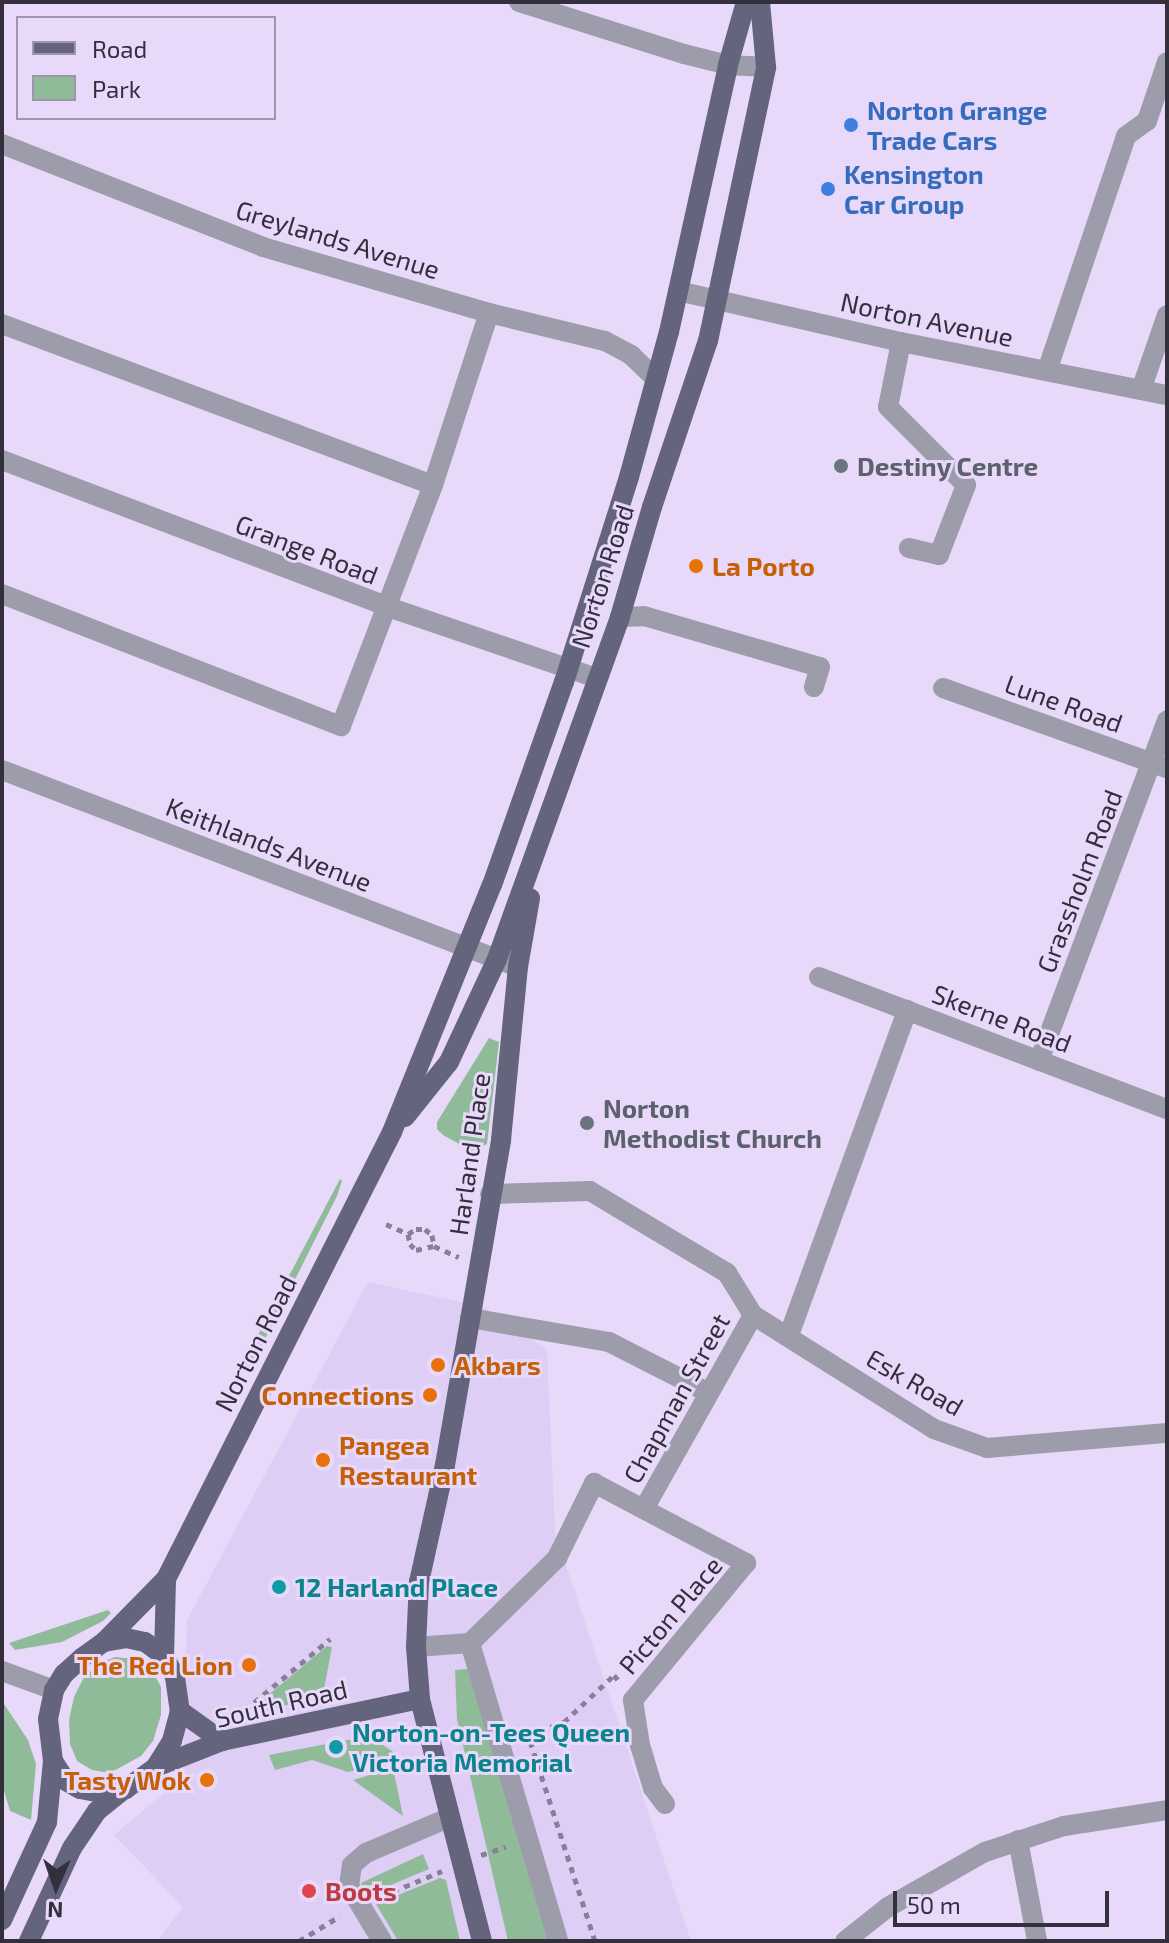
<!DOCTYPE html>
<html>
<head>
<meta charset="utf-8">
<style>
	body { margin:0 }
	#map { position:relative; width:1169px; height:1943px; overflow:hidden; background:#e8d9fb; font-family:"Exo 2",sans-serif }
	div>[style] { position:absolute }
	.built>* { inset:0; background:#decdf5 }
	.green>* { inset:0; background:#90bb99 }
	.path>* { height:5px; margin-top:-2.5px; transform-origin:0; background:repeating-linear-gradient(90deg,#897f96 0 6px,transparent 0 12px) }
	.minor>* { height:20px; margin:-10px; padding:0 10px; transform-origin:10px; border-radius:10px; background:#9c9cab }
	.major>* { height:20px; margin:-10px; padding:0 10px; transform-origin:10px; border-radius:10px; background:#64647d }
	.dots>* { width:22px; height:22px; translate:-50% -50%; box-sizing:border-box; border:4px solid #e8d9fb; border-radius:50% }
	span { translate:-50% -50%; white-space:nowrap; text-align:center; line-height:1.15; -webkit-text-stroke:6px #e8d9fb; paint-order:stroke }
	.shop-label { font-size:26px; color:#366cbe; font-weight:700 }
	.left { translate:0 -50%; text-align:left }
	.street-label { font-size:26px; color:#342f3c }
	.worship-label { font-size:26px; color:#5b616d; font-weight:700 }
	.food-label { font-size:26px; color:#c56008; font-weight:700 }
	.right { translate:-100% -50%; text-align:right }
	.culture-label { font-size:26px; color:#0d838f; font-weight:700 }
	.health-label { font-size:26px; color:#be3a42; font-weight:700 }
	.frame { position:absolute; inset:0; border:4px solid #342f3c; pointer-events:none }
	.legend { position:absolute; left:16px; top:16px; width:260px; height:104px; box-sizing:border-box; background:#e8d9fb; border:2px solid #a095af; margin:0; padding:10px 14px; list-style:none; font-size:24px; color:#342f3c }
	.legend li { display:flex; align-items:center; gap:16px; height:40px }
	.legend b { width:40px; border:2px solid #a095af }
	.north { position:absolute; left:16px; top:1847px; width:80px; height:80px; -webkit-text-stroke:6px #e8d9fb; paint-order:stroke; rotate:182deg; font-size:22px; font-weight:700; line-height:32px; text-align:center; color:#342f3c }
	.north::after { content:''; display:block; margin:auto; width:28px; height:36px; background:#342f3c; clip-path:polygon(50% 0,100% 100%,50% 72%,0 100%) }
	.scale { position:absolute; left:893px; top:1891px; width:216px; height:36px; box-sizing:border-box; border:4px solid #342f3c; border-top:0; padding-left:10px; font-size:24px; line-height:28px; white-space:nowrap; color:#342f3c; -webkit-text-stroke:6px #e8d9fb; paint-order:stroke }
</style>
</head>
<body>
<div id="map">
	<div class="built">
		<div style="clip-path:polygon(368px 1282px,484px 1307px,547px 1350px,555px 1532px,691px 1941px,157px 1941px,183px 1907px,114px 1835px,183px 1777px,187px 1620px)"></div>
	</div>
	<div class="green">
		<div style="clip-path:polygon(489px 1038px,499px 1042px,487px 1144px,472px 1151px,443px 1135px,437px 1129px,437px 1122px)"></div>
		<div style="clip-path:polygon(340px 1179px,342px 1181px,337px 1196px,248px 1373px,240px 1369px)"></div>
		<div style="clip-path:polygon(108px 1610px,111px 1613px,103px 1621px,62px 1642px,15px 1650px,9px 1643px)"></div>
		<div style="clip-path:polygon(327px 1646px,332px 1647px,323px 1694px,251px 1716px,254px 1707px)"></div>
		<div style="clip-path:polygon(115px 1657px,136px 1659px,152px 1670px,161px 1687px,161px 1715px,153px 1741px,141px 1756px,110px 1773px,92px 1770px,77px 1761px,70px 1744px,69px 1720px,74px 1697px,83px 1679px,98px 1664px)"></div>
		<div style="clip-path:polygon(468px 1669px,552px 1941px,508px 1941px,457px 1719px,455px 1670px)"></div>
		<div style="clip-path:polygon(2px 1701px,28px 1740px,36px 1764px,31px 1820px,10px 1811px,2px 1784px)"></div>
		<div style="clip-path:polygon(363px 1737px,365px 1743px,381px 1744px,392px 1751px,398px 1760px,348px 1772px,312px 1760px,275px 1770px,269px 1755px)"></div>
		<div style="clip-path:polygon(393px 1768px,403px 1816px,353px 1780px)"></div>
		<div style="clip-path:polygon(423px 1854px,429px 1869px,367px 1895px,361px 1883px)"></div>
		<div style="clip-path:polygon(440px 1878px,446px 1880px,460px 1941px,398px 1941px,376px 1904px)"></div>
	</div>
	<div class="path">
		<div style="left:386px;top:1224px;width:24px;rotate:24deg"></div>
		<div style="left:408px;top:1234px;width:9px;rotate:-32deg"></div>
		<div style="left:416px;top:1229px;width:9px"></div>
		<div style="left:425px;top:1229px;width:9px;rotate:41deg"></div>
		<div style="left:432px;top:1235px;width:11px;rotate:80deg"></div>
		<div style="left:434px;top:1246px;width:27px;rotate:24deg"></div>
		<div style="left:408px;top:1234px;width:10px;rotate:79deg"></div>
		<div style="left:410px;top:1244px;width:8px;rotate:45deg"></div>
		<div style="left:416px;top:1250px;width:18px;rotate:-13deg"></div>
		<div style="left:245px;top:1710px;width:111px;rotate:-39.9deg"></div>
		<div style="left:481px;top:1855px;width:26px;rotate:-18deg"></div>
		<div style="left:382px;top:1896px;width:65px;rotate:-22.6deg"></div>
		<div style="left:299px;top:1941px;width:48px;rotate:-31.4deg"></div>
		<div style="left:595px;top:1941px;width:217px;rotate:-108deg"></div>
		<div style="left:528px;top:1735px;width:38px;rotate:-20deg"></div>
		<div style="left:564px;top:1722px;width:69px;rotate:-43.2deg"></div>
		<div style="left:614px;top:1675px;width:6px;rotate:51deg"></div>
	</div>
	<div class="minor">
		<div style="left:519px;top:2px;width:173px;rotate:17.5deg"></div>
		<div style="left:684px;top:54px;width:45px;rotate:14deg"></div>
		<div style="left:728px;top:65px;width:38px;rotate:3deg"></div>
		<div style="left:2px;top:144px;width:281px;rotate:21.5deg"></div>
		<div style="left:263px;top:247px;width:235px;rotate:16.3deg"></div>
		<div style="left:489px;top:313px;width:119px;rotate:13.6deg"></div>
		<div style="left:605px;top:341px;width:30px;rotate:28deg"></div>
		<div style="left:631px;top:355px;width:35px;rotate:44deg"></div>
		<div style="left:678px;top:291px;width:229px;rotate:12.9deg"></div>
		<div style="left:901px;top:342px;width:271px;rotate:11.3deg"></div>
		<div style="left:2px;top:324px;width:460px;rotate:20.5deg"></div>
		<div style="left:901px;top:342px;width:66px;rotate:101.3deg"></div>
		<div style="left:888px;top:407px;width:110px;rotate:45deg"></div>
		<div style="left:966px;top:485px;width:75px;rotate:111.1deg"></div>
		<div style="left:939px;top:555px;width:31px;rotate:-167deg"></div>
		<div style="left:1047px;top:371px;width:248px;rotate:-71.4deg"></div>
		<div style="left:1126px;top:136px;width:26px;rotate:-36deg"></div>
		<div style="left:1147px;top:121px;width:62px;rotate:-71.3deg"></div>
		<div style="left:1141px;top:390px;width:79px;rotate:-70.9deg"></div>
		<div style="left:2px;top:460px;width:413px;rotate:20.8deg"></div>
		<div style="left:388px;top:607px;width:220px;rotate:18.8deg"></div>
		<div style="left:2px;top:594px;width:364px;rotate:21.3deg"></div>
		<div style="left:341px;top:726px;width:258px;rotate:-69.1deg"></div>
		<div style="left:433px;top:485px;width:181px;rotate:-72deg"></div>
		<div style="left:620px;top:617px;width:24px;rotate:-2deg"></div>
		<div style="left:644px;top:616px;width:183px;rotate:16.2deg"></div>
		<div style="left:820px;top:667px;width:21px;rotate:107deg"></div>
		<div style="left:943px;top:688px;width:238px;rotate:19.7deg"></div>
		<div style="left:2px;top:770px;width:552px;rotate:20.9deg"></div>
		<div style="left:819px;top:977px;width:372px;rotate:20.8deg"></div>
		<div style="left:1039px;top:1061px;width:364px;rotate:-69.4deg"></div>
		<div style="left:490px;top:1194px;width:100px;rotate:-1.7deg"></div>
		<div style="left:590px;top:1191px;width:160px;rotate:30.9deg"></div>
		<div style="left:727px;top:1273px;width:49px;rotate:58.2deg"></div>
		<div style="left:753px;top:1315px;width:214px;rotate:32.2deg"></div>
		<div style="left:934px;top:1429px;width:56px;rotate:19.7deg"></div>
		<div style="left:987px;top:1448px;width:181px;rotate:-4.8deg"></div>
		<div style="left:470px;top:1318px;width:141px;rotate:9.8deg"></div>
		<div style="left:609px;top:1342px;width:112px;rotate:27deg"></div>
		<div style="left:789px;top:1335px;width:346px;rotate:-70deg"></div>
		<div style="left:645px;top:1507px;width:220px;rotate:-60.6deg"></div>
		<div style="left:470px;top:1643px;width:122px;rotate:-44.3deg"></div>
		<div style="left:557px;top:1558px;width:84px;rotate:-63.7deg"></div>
		<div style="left:594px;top:1483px;width:172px;rotate:27.8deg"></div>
		<div style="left:746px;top:1563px;width:178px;rotate:129.5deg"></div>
		<div style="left:633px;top:1700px;width:46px;rotate:81.2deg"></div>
		<div style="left:640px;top:1745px;width:45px;rotate:73.2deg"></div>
		<div style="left:653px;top:1788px;width:20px;rotate:53deg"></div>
		<div style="left:416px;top:1647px;width:54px;rotate:-4.2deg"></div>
		<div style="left:470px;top:1643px;width:311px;rotate:73.5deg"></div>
		<div style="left:2px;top:1671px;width:55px;rotate:20.1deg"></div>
		<div style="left:1018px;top:1840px;width:103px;rotate:79.3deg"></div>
		<div style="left:382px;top:1941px;width:64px;rotate:-121deg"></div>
		<div style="left:349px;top:1886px;width:21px;rotate:-82deg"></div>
		<div style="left:352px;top:1865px;width:18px;rotate:-41deg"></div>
		<div style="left:366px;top:1853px;width:89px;rotate:-23.1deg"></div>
		<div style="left:845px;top:1941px;width:55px;rotate:-38.3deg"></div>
		<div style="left:888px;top:1907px;width:112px;rotate:-29.6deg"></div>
		<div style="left:985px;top:1852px;width:83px;rotate:-18.2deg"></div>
		<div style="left:1064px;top:1826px;width:104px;rotate:-8.8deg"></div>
	</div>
	<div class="major">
		<div style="left:405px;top:1117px;width:70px;rotate:-51.3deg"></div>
		<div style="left:449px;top:1062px;width:114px;rotate:-65deg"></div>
		<div style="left:497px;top:959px;width:363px;rotate:-70.2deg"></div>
		<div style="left:620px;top:617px;width:115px;rotate:-73.8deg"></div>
		<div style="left:652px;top:507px;width:175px;rotate:-71.4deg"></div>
		<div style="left:708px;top:341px;width:280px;rotate:-78deg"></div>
		<div style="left:766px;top:67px;width:65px;rotate:-95.3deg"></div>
		<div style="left:126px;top:1638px;width:19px;rotate:12deg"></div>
		<div style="left:145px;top:1642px;width:24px;rotate:36deg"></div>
		<div style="left:164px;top:1656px;width:24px;rotate:62deg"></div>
		<div style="left:175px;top:1677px;width:34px;rotate:82deg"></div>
		<div style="left:180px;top:1711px;width:31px;rotate:105deg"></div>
		<div style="left:172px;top:1741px;width:31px;rotate:122deg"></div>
		<div style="left:156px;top:1767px;width:37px;rotate:144deg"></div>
		<div style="left:126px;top:1789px;width:25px;rotate:171deg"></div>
		<div style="left:101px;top:1793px;width:21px;rotate:-169deg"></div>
		<div style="left:80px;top:1789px;width:16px;rotate:-150deg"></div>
		<div style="left:66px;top:1781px;width:24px;rotate:-123deg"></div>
		<div style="left:53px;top:1761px;width:42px;rotate:-96.8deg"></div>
		<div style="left:48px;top:1719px;width:30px;rotate:-78deg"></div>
		<div style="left:54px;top:1690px;width:19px;rotate:-58deg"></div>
		<div style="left:64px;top:1674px;width:25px;rotate:-42deg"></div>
		<div style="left:83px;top:1657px;width:26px;rotate:-36deg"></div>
		<div style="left:104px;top:1642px;width:22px;rotate:-10deg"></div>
		<div style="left:104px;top:1642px;width:88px;rotate:-45.5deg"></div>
		<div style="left:166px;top:1579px;width:501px;rotate:-63.18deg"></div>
		<div style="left:392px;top:1132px;width:266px;rotate:-68deg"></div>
		<div style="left:492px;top:885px;width:215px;rotate:-70.5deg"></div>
		<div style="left:564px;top:682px;width:215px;rotate:-72.4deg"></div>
		<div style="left:629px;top:477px;width:150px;rotate:-74.6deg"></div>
		<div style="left:669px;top:332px;width:273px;rotate:-77.5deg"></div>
		<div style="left:728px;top:65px;width:66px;rotate:-74.1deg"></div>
		<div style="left:164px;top:1656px;width:77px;rotate:-88.5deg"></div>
		<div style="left:180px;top:1711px;width:52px;rotate:35.5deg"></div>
		<div style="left:156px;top:1767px;width:71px;rotate:-21.5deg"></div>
		<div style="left:222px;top:1741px;width:202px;rotate:-12deg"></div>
		<div style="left:2px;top:1920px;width:108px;rotate:-65.3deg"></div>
		<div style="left:47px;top:1822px;width:61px;rotate:-84.4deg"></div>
		<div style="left:29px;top:1941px;width:102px;rotate:-65.2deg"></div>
		<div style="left:72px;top:1848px;width:45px;rotate:-56deg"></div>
		<div style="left:97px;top:1811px;width:32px;rotate:-39deg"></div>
		<div style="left:482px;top:1941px;width:250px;rotate:-104.4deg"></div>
		<div style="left:420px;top:1699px;width:52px;rotate:-94.4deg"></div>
		<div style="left:416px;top:1647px;width:65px;rotate:-87.4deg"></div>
		<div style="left:419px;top:1582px;width:120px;rotate:-77.5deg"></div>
		<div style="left:445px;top:1465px;width:330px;rotate:-80.2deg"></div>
		<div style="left:501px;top:1140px;width:174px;rotate:-84.4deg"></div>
		<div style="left:518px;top:967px;width:70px;rotate:-80.1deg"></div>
	</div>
	<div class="dots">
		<div style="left:851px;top:125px;background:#3f7fe0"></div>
		<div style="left:828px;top:189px;background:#3f7fe0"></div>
		<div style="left:841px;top:466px;background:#6b7280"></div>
		<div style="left:696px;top:566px;background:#e8710a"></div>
		<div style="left:587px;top:1123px;background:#6b7280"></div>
		<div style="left:438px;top:1365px;background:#e8710a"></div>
		<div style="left:430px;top:1395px;background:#e8710a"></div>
		<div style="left:323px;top:1460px;background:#e8710a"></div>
		<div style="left:279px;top:1587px;background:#0f9aa8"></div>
		<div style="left:249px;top:1665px;background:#e8710a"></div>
		<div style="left:336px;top:1747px;background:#0f9aa8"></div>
		<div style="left:207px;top:1780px;background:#e8710a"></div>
		<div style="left:309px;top:1891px;background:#e0444e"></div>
	</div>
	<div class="shop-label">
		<span class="left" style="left:867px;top:125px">Norton Grange<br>Trade Cars</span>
		<span class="left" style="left:844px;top:189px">Kensington<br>Car Group</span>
	</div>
	<div class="street-label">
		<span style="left:338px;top:239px;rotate:17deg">Greylands Avenue</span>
		<span style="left:927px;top:319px;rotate:12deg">Norton Avenue</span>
		<span style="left:307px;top:549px;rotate:21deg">Grange Road</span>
		<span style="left:602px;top:576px;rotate:-72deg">Norton Road</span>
		<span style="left:1064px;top:703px;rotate:20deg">Lune Road</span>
		<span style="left:269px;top:844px;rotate:21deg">Keithlands Avenue</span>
		<span style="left:1079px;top:881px;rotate:-69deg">Grassholm Road</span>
		<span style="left:1002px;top:1018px;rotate:21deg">Skerne Road</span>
		<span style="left:469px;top:1154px;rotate:-82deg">Harland Place</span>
		<span style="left:255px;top:1343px;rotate:-63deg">Norton Road</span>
		<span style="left:915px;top:1382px;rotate:30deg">Esk Road</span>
		<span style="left:676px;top:1398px;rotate:-61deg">Chapman Street</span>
		<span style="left:670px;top:1615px;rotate:-50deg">Picton Place</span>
		<span style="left:281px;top:1703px;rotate:-13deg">South Road</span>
	</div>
	<div class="worship-label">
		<span class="left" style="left:857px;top:466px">Destiny Centre</span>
		<span class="left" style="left:603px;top:1123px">Norton<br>Methodist Church</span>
	</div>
	<div class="food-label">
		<span class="left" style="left:712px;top:566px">La Porto</span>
		<span class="left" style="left:454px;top:1365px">Akbars</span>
		<span class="right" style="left:414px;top:1395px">Connections</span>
		<span class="left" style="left:339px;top:1460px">Pangea<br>Restaurant</span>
		<span class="right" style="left:233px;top:1665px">The Red Lion</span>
		<span class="right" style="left:191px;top:1780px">Tasty Wok</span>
	</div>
	<div class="culture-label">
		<span class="left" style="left:295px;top:1587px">12 Harland Place</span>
		<span class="left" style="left:352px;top:1747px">Norton-on-Tees Queen<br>Victoria Memorial</span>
	</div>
	<div class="health-label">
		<span class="left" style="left:325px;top:1891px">Boots</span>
	</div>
	<div class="frame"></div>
	<ul class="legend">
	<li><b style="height:10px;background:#64647d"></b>Road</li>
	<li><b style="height:22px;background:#90bb99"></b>Park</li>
	</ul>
	<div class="north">N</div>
	<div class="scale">50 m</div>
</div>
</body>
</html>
